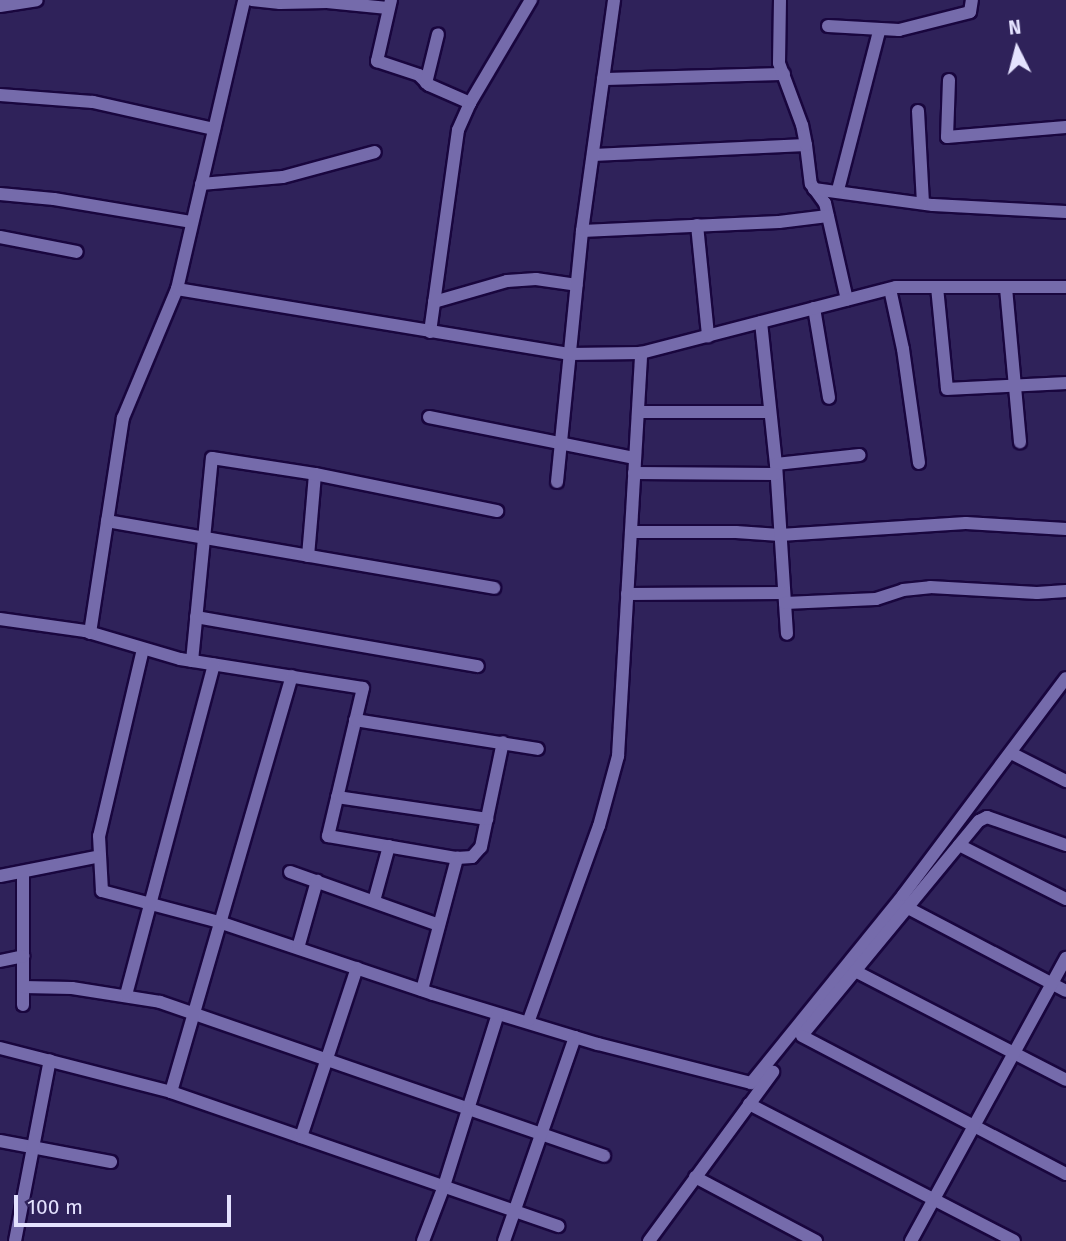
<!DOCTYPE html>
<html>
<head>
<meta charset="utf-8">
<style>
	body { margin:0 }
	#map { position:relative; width:1066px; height:1241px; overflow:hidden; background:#2f225a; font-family:"Fira Sans",sans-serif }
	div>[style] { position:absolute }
	.roads { filter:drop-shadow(2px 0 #19063e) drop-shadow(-2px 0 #19063e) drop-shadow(0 2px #19063e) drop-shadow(0 -2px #19063e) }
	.minor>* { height:12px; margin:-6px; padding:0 6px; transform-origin:6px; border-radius:6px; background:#756bab }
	span { translate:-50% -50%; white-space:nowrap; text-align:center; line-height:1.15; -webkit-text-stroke:6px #2f225a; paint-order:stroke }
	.north { position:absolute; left:982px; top:14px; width:70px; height:70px; -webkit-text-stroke:5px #2f225a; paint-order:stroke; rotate:354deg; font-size:19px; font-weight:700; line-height:28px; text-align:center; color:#e4e2fe }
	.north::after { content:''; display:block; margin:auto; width:24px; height:32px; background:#e4e2fe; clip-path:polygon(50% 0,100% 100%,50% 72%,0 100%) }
	.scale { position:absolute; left:14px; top:1195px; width:217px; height:32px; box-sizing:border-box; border:4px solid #e4e2fe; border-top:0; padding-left:9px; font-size:21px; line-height:24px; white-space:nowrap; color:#e4e2fe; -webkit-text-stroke:5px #2f225a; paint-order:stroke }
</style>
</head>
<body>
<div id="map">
	<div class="roads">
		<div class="minor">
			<div style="left:252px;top:0;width:28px;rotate:6deg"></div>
			<div style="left:280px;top:3px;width:47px;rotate:-1.2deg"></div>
			<div style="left:327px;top:2px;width:61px;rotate:5.6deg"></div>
			<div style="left:391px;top:0;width:63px;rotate:102.9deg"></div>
			<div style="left:377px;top:61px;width:44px;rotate:18.4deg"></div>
			<div style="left:419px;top:75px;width:14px;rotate:45deg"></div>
			<div style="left:429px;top:85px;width:45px;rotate:23.7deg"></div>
			<div style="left:0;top:6px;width:37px;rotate:-9deg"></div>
			<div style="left:828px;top:26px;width:71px;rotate:3.2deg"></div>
			<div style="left:899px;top:30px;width:73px;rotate:-14.2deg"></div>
			<div style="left:970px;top:12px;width:12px;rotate:-81deg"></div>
			<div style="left:603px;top:79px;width:181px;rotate:-1.6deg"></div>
			<div style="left:949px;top:80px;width:57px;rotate:92deg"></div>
			<div style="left:947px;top:137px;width:119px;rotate:-4.8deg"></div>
			<div style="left:426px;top:83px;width:50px;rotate:-76.2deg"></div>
			<div style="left:0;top:95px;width:93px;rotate:4.3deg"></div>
			<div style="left:93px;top:102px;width:124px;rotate:12.6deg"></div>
			<div style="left:918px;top:111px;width:91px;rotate:86.9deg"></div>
			<div style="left:806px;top:145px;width:39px;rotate:83deg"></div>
			<div style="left:811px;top:184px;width:24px;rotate:54deg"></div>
			<div style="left:825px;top:203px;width:99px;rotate:77.2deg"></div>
			<div style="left:593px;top:155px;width:213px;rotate:-2.7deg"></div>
			<div style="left:806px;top:145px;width:20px;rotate:-101deg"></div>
			<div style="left:802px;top:125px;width:66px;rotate:-110.4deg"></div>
			<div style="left:779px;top:63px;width:63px;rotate:-89.1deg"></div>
			<div style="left:201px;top:184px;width:82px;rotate:-4.9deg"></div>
			<div style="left:283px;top:177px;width:95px;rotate:-15.2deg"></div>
			<div style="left:814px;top:189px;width:120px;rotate:7.7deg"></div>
			<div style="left:933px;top:205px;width:133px;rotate:3deg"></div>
			<div style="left:838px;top:190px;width:164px;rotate:-75.5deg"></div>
			<div style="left:0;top:194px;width:54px;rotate:5.3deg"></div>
			<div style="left:54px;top:199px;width:140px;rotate:9.5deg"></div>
			<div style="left:697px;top:225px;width:112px;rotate:84.3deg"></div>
			<div style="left:582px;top:231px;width:197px;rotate:-2.6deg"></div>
			<div style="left:779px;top:222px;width:49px;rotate:-7deg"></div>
			<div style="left:0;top:237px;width:78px;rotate:11deg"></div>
			<div style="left:937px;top:287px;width:102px;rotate:84.4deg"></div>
			<div style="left:947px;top:389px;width:119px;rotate:-2.9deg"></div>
			<div style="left:1006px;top:288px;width:155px;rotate:84.8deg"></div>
			<div style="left:177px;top:289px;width:297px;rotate:-76.9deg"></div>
			<div style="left:890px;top:289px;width:61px;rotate:77.8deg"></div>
			<div style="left:903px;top:349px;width:115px;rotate:82deg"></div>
			<div style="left:434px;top:302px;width:76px;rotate:-16deg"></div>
			<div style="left:507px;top:281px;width:29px;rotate:-4deg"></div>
			<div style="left:536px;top:279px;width:41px;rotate:8.3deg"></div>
			<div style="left:814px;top:308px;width:91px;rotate:80.5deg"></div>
			<div style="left:761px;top:322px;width:143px;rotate:84deg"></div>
			<div style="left:776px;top:464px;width:170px;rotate:86.3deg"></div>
			<div style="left:430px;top:332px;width:204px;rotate:-82.1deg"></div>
			<div style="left:458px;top:130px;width:30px;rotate:-66deg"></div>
			<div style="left:470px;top:103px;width:120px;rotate:-59.4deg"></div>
			<div style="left:638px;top:412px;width:132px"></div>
			<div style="left:429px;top:417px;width:210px;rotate:11.3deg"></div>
			<div style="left:776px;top:464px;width:84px;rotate:-6.1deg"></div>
			<div style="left:634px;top:473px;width:142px;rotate:0.4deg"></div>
			<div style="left:557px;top:482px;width:252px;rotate:-84.3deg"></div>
			<div style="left:582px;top:231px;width:233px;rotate:-82.1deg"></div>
			<div style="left:107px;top:521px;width:393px;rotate:9.8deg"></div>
			<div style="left:631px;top:532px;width:105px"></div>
			<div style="left:736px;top:532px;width:44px;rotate:3.9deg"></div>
			<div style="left:780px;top:535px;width:186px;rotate:-3.7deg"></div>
			<div style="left:966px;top:523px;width:100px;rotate:3.4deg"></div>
			<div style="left:308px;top:556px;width:82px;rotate:-85.1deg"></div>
			<div style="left:627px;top:594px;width:157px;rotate:-0.4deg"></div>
			<div style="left:785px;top:603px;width:91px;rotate:-2.5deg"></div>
			<div style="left:876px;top:599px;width:28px;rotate:-18deg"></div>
			<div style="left:903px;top:590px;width:27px;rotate:-6deg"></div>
			<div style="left:930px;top:587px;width:107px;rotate:3.2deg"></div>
			<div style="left:1037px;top:593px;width:29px;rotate:-4deg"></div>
			<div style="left:196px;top:617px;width:286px;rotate:9.9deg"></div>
			<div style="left:0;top:619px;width:86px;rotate:8deg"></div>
			<div style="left:85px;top:631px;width:99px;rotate:16.4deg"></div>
			<div style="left:180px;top:659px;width:185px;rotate:9deg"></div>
			<div style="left:363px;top:688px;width:152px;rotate:103.3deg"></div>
			<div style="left:328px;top:836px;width:131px;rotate:9.7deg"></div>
			<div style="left:457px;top:858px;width:15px;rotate:-4deg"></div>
			<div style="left:472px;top:857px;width:13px;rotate:-48deg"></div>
			<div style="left:481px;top:847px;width:107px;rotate:-78.2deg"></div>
			<div style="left:90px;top:633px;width:218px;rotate:-81.3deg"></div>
			<div style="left:123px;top:418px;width:140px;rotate:-67.3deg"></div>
			<div style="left:177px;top:289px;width:397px;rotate:9.4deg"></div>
			<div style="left:569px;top:354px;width:72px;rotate:-0.8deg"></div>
			<div style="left:641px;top:353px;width:263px;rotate:-14.5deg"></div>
			<div style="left:896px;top:287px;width:170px"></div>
			<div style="left:143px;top:649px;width:192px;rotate:103.2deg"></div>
			<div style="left:99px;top:836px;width:55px;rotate:86.9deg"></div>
			<div style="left:102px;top:891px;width:121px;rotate:14.8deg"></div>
			<div style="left:219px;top:922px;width:226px;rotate:18.6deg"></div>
			<div style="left:433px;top:994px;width:172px;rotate:16.9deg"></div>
			<div style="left:598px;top:1044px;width:158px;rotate:14.3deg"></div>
			<div style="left:751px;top:1083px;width:242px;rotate:-51deg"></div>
			<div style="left:903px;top:895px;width:271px;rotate:-53.1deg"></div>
			<div style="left:192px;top:661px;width:204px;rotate:-84.4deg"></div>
			<div style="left:212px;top:458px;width:104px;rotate:8.8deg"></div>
			<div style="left:315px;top:474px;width:186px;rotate:11.5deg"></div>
			<div style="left:355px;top:720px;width:185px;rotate:9deg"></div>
			<div style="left:1011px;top:753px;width:62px;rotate:27deg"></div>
			<div style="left:337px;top:797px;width:152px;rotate:8.3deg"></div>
			<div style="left:959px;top:845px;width:120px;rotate:26.8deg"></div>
			<div style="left:23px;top:872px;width:133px;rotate:90deg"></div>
			<div style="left:290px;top:872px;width:158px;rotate:19.6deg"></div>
			<div style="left:0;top:876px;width:102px;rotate:-11.3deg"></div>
			<div style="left:374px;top:901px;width:57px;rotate:-74.7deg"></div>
			<div style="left:908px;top:908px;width:178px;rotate:27.7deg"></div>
			<div style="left:298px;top:948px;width:70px;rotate:-74.2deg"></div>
			<div style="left:0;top:961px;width:24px;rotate:-12deg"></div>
			<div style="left:855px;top:971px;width:237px;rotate:27.3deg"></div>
			<div style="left:23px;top:987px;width:49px;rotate:1.2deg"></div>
			<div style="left:72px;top:988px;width:89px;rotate:9deg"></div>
			<div style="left:160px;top:1002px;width:470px;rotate:19.1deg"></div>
			<div style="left:422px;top:990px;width:137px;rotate:-75.1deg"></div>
			<div style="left:126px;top:995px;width:342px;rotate:-75.1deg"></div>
			<div style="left:529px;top:1020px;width:206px;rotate:-70.2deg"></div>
			<div style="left:599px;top:826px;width:73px;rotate:-74.8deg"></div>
			<div style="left:618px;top:756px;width:404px;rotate:-86.7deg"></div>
			<div style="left:804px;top:1033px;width:275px;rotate:-50.5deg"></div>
			<div style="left:979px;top:821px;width:9px;rotate:-27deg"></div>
			<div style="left:987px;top:817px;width:84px;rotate:19.5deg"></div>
			<div style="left:802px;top:1036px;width:298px;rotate:27.6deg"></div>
			<div style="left:0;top:1048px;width:177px;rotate:14.4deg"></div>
			<div style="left:171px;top:1092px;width:410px;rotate:19.1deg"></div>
			<div style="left:171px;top:1092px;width:433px;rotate:-73.8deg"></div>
			<div style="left:749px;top:1104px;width:298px;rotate:27.3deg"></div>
			<div style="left:301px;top:1137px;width:178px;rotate:-71.7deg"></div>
			<div style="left:0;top:1141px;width:113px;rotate:10.7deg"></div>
			<div style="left:695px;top:1177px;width:137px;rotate:27.9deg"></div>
			<div style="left:15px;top:1241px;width:184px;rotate:-79.1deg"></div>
			<div style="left:423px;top:1241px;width:59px;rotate:-69.1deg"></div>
			<div style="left:444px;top:1186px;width:180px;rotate:-72.6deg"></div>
			<div style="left:504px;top:1241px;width:216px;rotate:-70.8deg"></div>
			<div style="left:649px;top:1241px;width:210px;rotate:-53.7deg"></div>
			<div style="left:911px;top:1241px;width:323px;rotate:-61.3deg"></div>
		</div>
	</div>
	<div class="north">N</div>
	<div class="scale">100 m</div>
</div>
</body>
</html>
